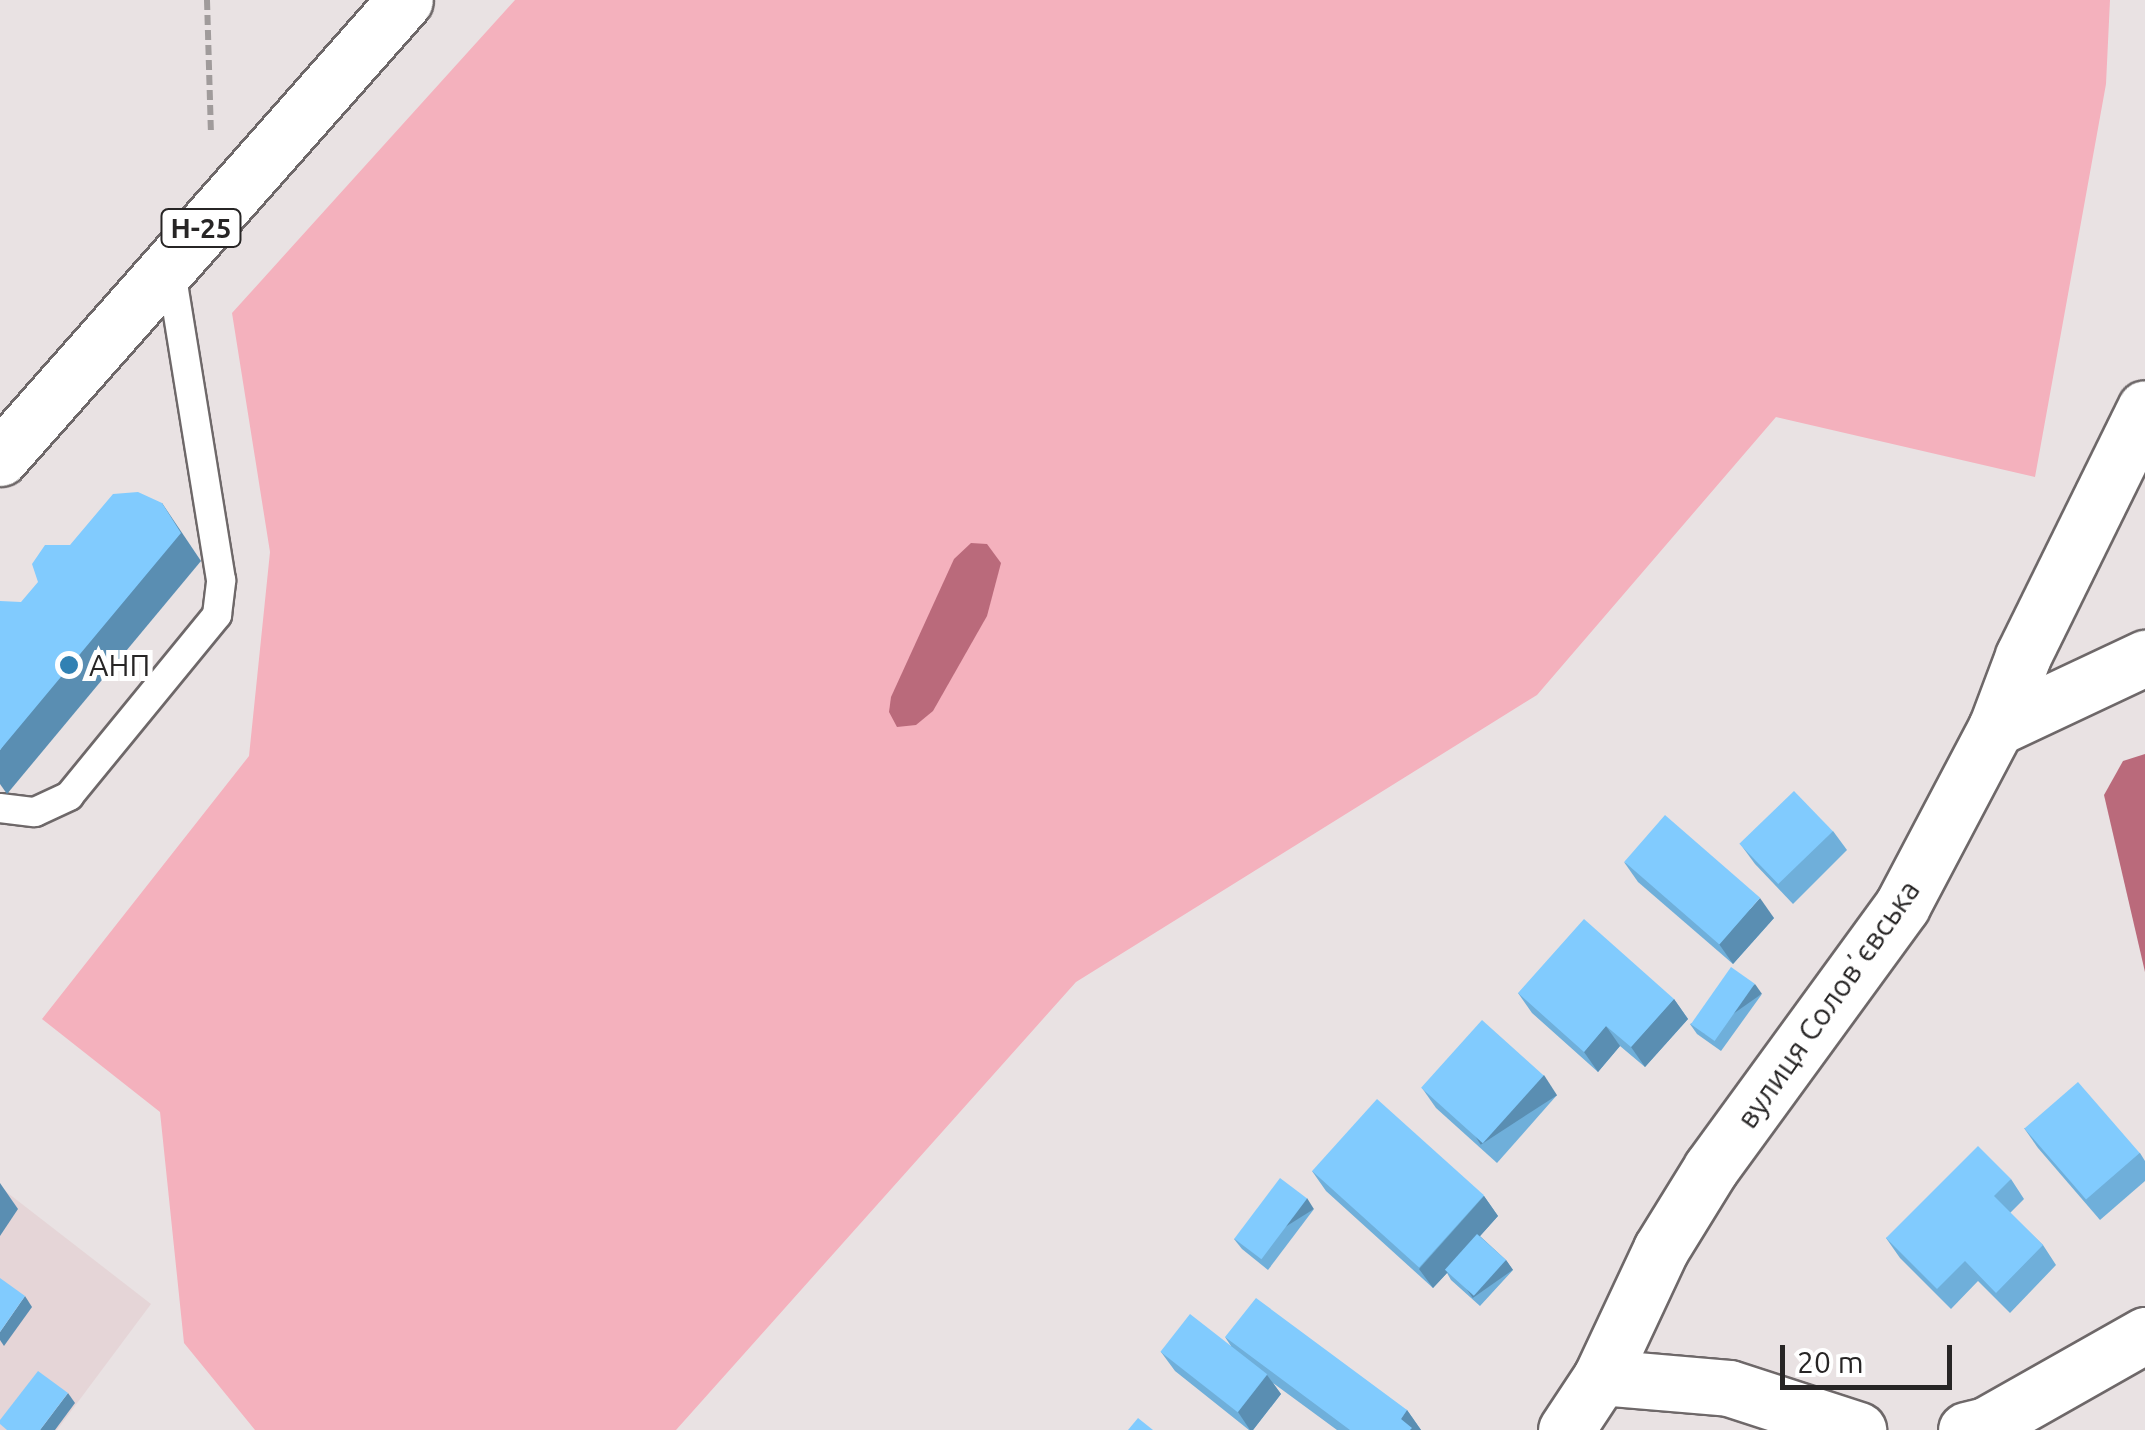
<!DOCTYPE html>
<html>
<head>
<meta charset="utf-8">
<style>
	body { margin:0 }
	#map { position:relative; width:2145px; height:1430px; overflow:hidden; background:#e9e2e3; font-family:Ubuntu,sans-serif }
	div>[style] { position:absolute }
	.built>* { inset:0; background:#e5d5d7 }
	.green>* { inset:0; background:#f4b1bd }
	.water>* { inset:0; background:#ba6a7b }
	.path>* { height:6px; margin-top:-3px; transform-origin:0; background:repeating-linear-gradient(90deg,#a09b9b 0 10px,transparent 0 15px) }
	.roads { filter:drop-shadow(2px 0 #6e6869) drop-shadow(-2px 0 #6e6869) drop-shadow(0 2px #6e6869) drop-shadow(0 -2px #6e6869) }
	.lane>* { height:28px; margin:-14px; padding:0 14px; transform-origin:14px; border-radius:14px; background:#fff }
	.street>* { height:55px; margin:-27.5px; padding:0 27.5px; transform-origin:27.5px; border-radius:27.5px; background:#fff }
	.primary>* { height:55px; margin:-27.5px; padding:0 27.5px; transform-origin:27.5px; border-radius:27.5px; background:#fff }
	.wall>* { inset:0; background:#6fafda }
	.shaded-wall>* { inset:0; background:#5a8eb2; transform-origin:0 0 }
	.building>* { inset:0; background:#81cbfe; transform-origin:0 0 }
	.dots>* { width:28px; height:28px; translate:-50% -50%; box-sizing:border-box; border:5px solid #fff; border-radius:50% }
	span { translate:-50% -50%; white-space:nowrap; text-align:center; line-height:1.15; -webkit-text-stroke:10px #fff; paint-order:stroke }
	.shield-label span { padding:2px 8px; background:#fff; border:2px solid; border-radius:8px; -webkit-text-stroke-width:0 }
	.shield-label { font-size:28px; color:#272525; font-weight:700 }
	.poi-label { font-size:30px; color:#272525 }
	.left { translate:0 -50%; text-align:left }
	.street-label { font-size:30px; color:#272525 }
	.scale { position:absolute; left:1780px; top:1345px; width:172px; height:45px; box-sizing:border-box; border:5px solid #272525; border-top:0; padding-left:12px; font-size:30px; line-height:35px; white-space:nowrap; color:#272525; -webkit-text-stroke:8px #fff; paint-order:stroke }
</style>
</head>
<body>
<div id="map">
	<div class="built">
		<div style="clip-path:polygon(0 1187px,151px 1304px,57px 1430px,0 1430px)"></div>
	</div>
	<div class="green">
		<div style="clip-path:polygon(515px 0,2110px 0,2106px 84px,2035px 477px,1776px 417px,1537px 695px,1076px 982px,676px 1430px,255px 1430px,184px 1343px,160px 1112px,42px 1019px,249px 756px,270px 552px,232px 313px)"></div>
	</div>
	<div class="water">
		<div style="clip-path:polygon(971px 543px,987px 544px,1001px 563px,987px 616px,933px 711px,916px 725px,897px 727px,889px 712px,891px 697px,954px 559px)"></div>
		<div style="clip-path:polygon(2145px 754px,2145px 972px,2104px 795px,2123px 761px)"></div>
	</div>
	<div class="path">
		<div style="left:207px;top:0;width:134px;rotate:88.3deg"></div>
	</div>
	<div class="roads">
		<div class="lane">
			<div style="left:0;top:808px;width:35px;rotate:7deg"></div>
			<div style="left:35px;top:812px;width:38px;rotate:-25deg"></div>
			<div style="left:69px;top:796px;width:234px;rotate:-50.7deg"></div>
			<div style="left:217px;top:615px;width:35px;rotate:-83deg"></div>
			<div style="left:221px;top:580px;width:320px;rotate:-99.2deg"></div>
		</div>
		<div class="street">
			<div style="left:1996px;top:728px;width:165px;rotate:-25.2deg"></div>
			<div style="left:1601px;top:1377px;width:128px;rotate:4.9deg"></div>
			<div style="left:1729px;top:1388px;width:136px;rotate:18deg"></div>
			<div style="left:1566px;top:1430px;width:64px;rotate:-56.6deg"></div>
			<div style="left:1601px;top:1377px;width:141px;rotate:-64.9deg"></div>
			<div style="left:1661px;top:1249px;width:95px;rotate:-58.3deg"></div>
			<div style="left:1711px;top:1168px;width:324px;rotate:-53.9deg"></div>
			<div style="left:1902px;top:906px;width:201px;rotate:-62.2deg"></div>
			<div style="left:1996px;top:728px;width:77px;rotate:-69.4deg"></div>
			<div style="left:2023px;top:656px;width:276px;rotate:-63.8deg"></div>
			<div style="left:1966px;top:1430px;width:21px;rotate:-14deg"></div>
			<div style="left:1986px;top:1425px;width:183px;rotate:-29.5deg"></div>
		</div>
		<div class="primary">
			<div style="left:0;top:458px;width:611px;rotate:-48.51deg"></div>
		</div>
	</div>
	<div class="wall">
		<div style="clip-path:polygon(1833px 831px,1847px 850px,1793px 904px,1755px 864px,1741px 845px)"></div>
		<div style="clip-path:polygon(1624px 862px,1774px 918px,1733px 964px,1638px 882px)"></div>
		<div style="clip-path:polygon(1518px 993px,1674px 999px,1688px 1019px,1645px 1067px,1620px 1046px,1598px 1072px,1532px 1013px)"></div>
		<div style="clip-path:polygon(1762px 994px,1721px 1051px,1697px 1034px,1690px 1024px)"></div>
		<div style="clip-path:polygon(1422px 1088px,1557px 1095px,1497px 1163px,1436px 1108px)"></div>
		<div style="clip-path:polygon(2024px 1128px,2140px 1153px,2145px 1161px,2145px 1181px,2100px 1220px,2038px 1148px)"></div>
		<div style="clip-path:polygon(1312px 1171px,1484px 1196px,1498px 1216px,1480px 1236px,1506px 1260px,1513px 1270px,1480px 1306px,1451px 1280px,1447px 1273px,1433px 1288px,1326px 1191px)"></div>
		<div style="clip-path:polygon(2011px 1179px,2024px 1199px,2010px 1213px,2043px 1245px,2056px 1265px,2010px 1313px,1978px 1281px,1951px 1309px,1900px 1258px,1886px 1238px)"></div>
		<div style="clip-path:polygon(1314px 1209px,1268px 1270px,1242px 1249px,1234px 1239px)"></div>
		<div style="clip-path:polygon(1225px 1337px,1407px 1410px,1421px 1430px,1337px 1430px,1273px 1383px,1281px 1394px,1253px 1430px,1249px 1430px,1175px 1371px,1161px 1352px,1231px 1346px)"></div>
	</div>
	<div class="shaded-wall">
		<div style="clip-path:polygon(162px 503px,201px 561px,7px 794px,0 784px,0 750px)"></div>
		<div style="clip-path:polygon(1760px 898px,1774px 918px,1733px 964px,1719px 944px)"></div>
		<div style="left:1755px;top:984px;width:12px;height:70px;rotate:55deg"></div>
		<div style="clip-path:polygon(1674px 999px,1688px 1019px,1645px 1067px,1631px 1047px)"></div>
		<div style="clip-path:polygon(1606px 1026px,1620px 1046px,1598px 1072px,1584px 1052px)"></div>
		<div style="left:1544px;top:1075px;width:24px;height:91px;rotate:57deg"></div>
		<div style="clip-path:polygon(0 1183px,18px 1209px,0 1236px)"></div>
		<div style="clip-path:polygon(1484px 1196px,1498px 1216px,1447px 1273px,1444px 1269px,1447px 1273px,1433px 1288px,1419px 1269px)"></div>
		<div style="left:1307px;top:1198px;width:13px;height:76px;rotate:58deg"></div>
		<div style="left:1506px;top:1260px;width:12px;height:49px;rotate:55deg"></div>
		<div style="clip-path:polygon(25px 1296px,32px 1307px,4px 1346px,0 1340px,0 1332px)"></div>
		<div style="clip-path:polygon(1267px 1375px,1281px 1394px,1253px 1430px,1250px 1430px,1238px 1412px)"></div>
		<div style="clip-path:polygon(68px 1393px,75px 1403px,55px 1430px,40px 1430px)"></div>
		<div style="clip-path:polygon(1407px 1410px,1421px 1430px,1408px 1430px,1401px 1419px)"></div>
	</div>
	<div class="building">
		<div style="clip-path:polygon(138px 492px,162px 503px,181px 533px,0 750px,0 601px,21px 602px,38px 582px,32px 564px,45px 545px,70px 545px,113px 494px)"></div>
		<div style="left:1794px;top:791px;width:56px;height:76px;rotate:46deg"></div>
		<div style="left:1665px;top:815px;width:126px;height:62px;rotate:41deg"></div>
		<div style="clip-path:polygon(1584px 919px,1674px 999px,1631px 1047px,1606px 1026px,1584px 1052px,1518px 993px)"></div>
		<div style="left:1731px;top:967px;width:29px;height:70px;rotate:35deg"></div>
		<div style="left:1482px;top:1020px;width:83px;height:91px;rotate:42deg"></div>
		<div style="left:2078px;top:1082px;width:94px;height:71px;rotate:49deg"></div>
		<div style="left:1377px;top:1099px;width:144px;height:97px;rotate:42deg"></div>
		<div style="clip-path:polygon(1978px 1146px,2011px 1179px,1994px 1196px,2043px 1245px,1996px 1293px,1965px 1261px,1937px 1289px,1886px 1238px)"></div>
		<div style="left:1280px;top:1178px;width:34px;height:76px;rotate:37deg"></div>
		<div style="left:1477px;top:1234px;width:39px;height:48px;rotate:42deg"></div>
		<div style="clip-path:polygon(0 1278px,25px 1296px,0 1332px)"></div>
		<div style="clip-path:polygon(1256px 1298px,1407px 1410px,1401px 1419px,1412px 1428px,1410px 1430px,1350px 1430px,1225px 1337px)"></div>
		<div style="left:1190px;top:1314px;width:98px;height:48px;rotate:38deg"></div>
		<div style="clip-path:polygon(38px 1371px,68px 1393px,40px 1430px,7px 1430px,0 1424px,0 1420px)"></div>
		<div style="clip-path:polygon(1138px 1418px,1153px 1430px,1128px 1430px)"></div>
	</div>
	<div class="dots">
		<div style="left:69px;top:665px;background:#3181b3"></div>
	</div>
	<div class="shield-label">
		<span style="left:201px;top:228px">Н-25</span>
	</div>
	<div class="poi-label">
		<span class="left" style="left:89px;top:665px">АНП</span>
	</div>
	<div class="street-label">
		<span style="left:1828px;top:1004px;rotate:-55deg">вулиця Соловʼєвська</span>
	</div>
	<div class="scale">20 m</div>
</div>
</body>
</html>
